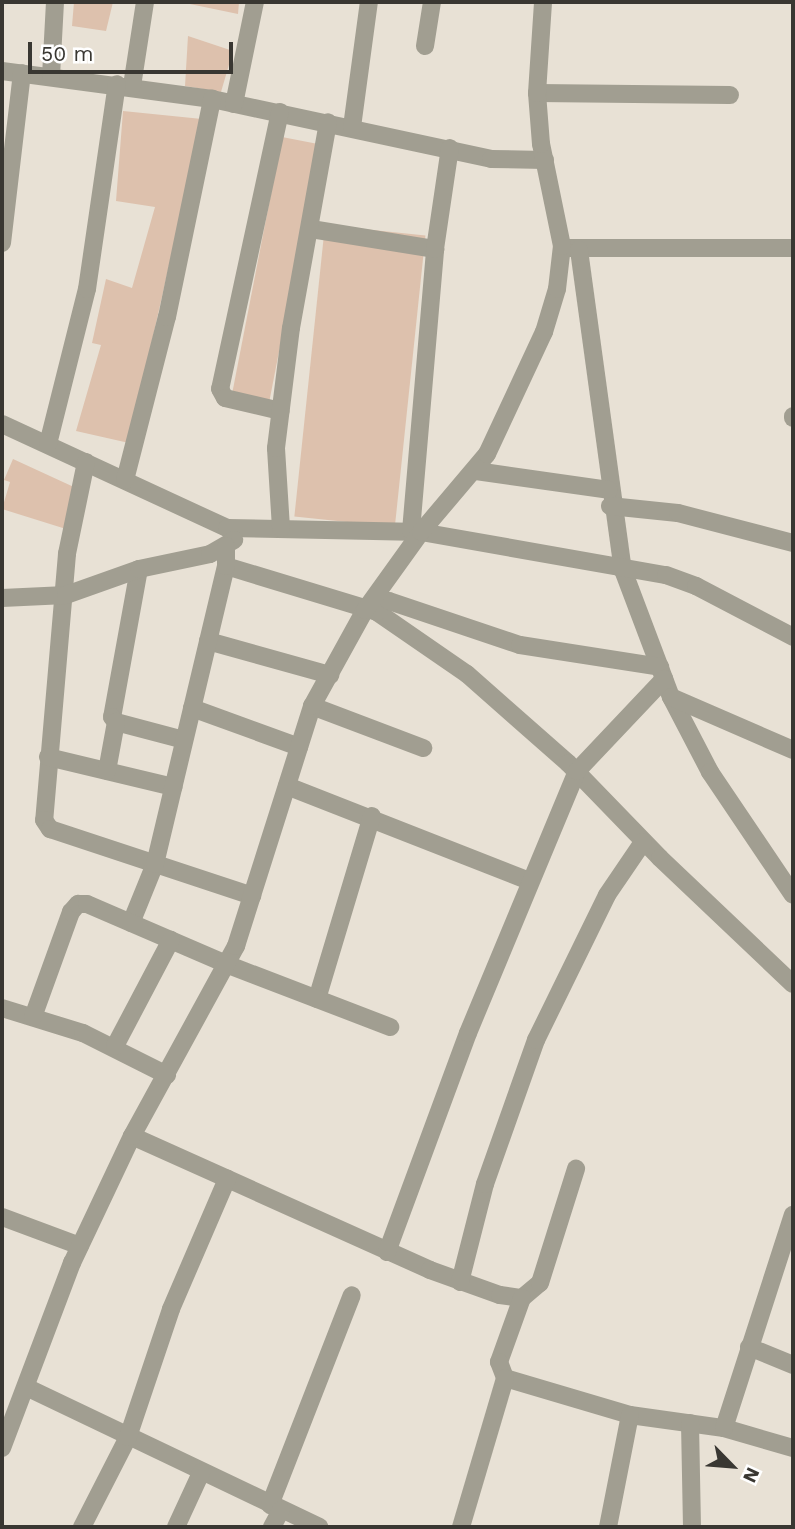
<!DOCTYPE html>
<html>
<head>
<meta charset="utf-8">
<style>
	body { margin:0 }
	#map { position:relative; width:795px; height:1529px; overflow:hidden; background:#e8e1d5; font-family:"Work Sans",sans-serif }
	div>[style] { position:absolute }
	.building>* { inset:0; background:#ddc1ad; transform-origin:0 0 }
	.street>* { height:18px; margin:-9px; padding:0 9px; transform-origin:9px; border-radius:9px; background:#a19e91 }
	span { translate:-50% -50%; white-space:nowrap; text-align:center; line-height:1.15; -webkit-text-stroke:7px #fff; paint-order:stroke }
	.frame { position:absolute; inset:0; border:4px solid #393732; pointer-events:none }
	.north { position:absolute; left:697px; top:1431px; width:70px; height:70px; -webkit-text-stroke:5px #fff; paint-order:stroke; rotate:115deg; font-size:19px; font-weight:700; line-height:28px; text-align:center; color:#393732 }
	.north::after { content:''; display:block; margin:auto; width:24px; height:32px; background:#393732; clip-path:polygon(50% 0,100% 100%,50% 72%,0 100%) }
	.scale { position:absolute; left:28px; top:42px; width:205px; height:32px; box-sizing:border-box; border:4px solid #393732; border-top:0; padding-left:9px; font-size:21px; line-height:24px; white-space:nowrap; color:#393732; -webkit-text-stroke:5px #fff; paint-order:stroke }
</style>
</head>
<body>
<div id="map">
	<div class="building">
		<div style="clip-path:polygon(74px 2px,113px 2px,106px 31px,72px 26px)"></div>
		<div style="clip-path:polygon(185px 2px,239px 2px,238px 14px,185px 3px)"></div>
		<div style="clip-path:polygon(188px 36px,233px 51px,221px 92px,185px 86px)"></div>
		<div style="clip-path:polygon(123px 111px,202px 119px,129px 443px,76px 431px,101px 345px,92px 343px,106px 279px,132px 288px,155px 207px,116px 201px)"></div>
		<div style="left:282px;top:137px;width:38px;height:261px;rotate:11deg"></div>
		<div style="left:325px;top:225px;width:101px;height:293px;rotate:6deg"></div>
		<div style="clip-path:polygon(13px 459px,76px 488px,66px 529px,2px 509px,10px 482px,4px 480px)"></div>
	</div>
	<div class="street">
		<div style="left:425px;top:46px;width:45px;rotate:-81deg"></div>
		<div style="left:2px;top:71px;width:212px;rotate:7.6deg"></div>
		<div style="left:212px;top:99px;width:285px;rotate:12.1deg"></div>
		<div style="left:491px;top:159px;width:54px;rotate:1.1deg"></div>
		<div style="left:51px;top:76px;width:74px;rotate:-86.9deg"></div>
		<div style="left:132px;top:86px;width:85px;rotate:-81.2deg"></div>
		<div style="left:537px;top:93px;width:193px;rotate:0.6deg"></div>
		<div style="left:234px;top:104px;width:104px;rotate:-78.4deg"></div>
		<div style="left:280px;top:112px;width:283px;rotate:102.2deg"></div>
		<div style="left:220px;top:389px;width:10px;rotate:61deg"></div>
		<div style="left:225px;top:398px;width:57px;rotate:13.3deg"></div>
		<div style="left:352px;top:127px;width:126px;rotate:-82.3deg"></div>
		<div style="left:311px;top:229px;width:126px;rotate:9.2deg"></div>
		<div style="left:2px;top:243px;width:171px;rotate:-83.3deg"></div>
		<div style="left:569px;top:248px;width:224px"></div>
		<div style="left:579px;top:250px;width:323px;rotate:82.2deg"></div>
		<div style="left:623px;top:570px;width:136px;rotate:69.3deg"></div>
		<div style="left:671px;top:697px;width:85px;rotate:62.5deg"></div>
		<div style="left:710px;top:772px;width:148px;rotate:56deg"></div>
		<div style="left:793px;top:416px;width:2px;rotate:90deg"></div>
		<div style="left:2px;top:424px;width:248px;rotate:24.8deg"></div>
		<div style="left:227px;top:528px;width:194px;rotate:1.2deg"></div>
		<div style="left:421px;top:532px;width:249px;rotate:10deg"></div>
		<div style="left:666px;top:575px;width:32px;rotate:20deg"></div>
		<div style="left:696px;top:586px;width:110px;rotate:27.7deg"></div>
		<div style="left:48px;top:444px;width:160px;rotate:-75.9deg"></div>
		<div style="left:87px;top:289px;width:207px;rotate:-81.7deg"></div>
		<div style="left:86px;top:462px;width:94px;rotate:101.7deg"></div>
		<div style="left:67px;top:554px;width:267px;rotate:94.9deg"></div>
		<div style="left:44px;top:820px;width:11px;rotate:56deg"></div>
		<div style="left:50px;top:829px;width:213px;rotate:18.3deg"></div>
		<div style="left:476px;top:471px;width:134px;rotate:8.1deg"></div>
		<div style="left:125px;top:480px;width:168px;rotate:-75.6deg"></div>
		<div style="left:167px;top:317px;width:223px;rotate:-78.3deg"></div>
		<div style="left:610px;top:506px;width:68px;rotate:5.9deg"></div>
		<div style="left:678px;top:513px;width:119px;rotate:14.6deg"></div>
		<div style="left:281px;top:528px;width:80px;rotate:-93.6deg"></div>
		<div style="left:276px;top:448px;width:121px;rotate:-82.9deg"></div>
		<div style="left:291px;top:328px;width:209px;rotate:-79.8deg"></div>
		<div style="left:411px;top:531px;width:283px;rotate:-85.1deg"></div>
		<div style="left:435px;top:249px;width:102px;rotate:-81.6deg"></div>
		<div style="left:226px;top:566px;width:158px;rotate:16.9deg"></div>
		<div style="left:377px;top:612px;width:109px;rotate:34.6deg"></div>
		<div style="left:467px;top:674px;width:135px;rotate:41.4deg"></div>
		<div style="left:568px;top:763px;width:132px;rotate:45.9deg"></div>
		<div style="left:660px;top:858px;width:183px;rotate:43.5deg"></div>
		<div style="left:139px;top:569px;width:150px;rotate:100.3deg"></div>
		<div style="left:112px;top:717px;width:6px;rotate:51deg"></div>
		<div style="left:116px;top:722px;width:70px;rotate:14.8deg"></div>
		<div style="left:2px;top:598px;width:64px;rotate:-2.7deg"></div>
		<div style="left:66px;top:595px;width:77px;rotate:-19.6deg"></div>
		<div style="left:139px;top:569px;width:73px;rotate:-11.9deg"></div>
		<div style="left:210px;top:554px;width:28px;rotate:-30deg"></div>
		<div style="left:377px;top:612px;width:16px;rotate:-43deg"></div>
		<div style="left:389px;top:601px;width:138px;rotate:18.6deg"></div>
		<div style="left:520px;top:645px;width:142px;rotate:8.9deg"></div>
		<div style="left:208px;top:641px;width:127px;rotate:15.6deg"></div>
		<div style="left:671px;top:697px;width:133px;rotate:23.5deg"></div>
		<div style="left:312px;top:706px;width:119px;rotate:20.7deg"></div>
		<div style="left:192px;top:708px;width:114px;rotate:20deg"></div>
		<div style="left:48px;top:757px;width:129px;rotate:13.5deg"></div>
		<div style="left:107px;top:771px;width:50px;rotate:-79.6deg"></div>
		<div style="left:287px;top:786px;width:260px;rotate:21.4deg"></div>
		<div style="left:131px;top:923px;width:64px;rotate:-67.9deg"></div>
		<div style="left:155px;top:864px;width:306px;rotate:-76.6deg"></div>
		<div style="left:226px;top:566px;width:20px;rotate:-90deg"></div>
		<div style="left:317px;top:999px;width:191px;rotate:-73.3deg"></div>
		<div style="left:2px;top:1008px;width:85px;rotate:17.2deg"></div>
		<div style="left:83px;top:1033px;width:94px;rotate:26.6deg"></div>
		<div style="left:33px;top:1017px;width:112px;rotate:-70.1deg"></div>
		<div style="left:71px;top:912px;width:11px;rotate:-49deg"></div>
		<div style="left:78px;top:904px;width:9px"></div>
		<div style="left:87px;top:904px;width:151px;rotate:23.3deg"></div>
		<div style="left:226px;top:964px;width:176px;rotate:21deg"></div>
		<div style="left:115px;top:1046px;width:120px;rotate:-62.2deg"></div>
		<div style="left:132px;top:1136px;width:327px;rotate:24.2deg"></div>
		<div style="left:430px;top:1270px;width:74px;rotate:19.7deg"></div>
		<div style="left:500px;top:1295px;width:22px;rotate:8deg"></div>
		<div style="left:522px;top:1298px;width:23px;rotate:-40deg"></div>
		<div style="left:540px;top:1283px;width:120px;rotate:-72.5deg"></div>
		<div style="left:2px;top:1217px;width:83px;rotate:20.4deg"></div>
		<div style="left:387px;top:1252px;width:233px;rotate:-69.7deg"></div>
		<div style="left:468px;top:1033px;width:284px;rotate:-67.4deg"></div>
		<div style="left:577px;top:771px;width:127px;rotate:-46.6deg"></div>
		<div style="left:460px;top:1282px;width:101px;rotate:-75.7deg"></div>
		<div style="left:485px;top:1184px;width:153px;rotate:-70.5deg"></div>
		<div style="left:536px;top:1040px;width:161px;rotate:-63.9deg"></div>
		<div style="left:607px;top:895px;width:64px;rotate:-55.8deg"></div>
		<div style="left:522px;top:1298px;width:68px;rotate:109.8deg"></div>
		<div style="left:499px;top:1362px;width:17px;rotate:69deg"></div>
		<div style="left:505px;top:1378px;width:130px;rotate:16.5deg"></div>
		<div style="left:630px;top:1415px;width:95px;rotate:7.9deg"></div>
		<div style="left:724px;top:1428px;width:72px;rotate:16.2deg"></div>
		<div style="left:749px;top:1347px;width:48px;rotate:22.2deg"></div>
		<div style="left:26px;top:1387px;width:325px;rotate:25.5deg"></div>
		<div style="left:690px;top:1423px;width:104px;rotate:88.9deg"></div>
		<div style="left:724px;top:1428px;width:224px;rotate:-72.1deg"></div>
		<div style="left:2px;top:1448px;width:198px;rotate:-69.3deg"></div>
		<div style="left:72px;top:1263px;width:140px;rotate:-64.7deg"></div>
		<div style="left:132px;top:1136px;width:217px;rotate:-61.3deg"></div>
		<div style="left:236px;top:946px;width:252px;rotate:-72.4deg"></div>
		<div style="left:312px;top:706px;width:110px;rotate:-61.1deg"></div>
		<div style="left:365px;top:610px;width:96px;rotate:-54.3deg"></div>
		<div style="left:421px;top:532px;width:102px;rotate:-49.8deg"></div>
		<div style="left:487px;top:454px;width:135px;rotate:-65deg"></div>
		<div style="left:544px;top:332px;width:45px;rotate:-73.2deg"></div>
		<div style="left:557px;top:289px;width:43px;rotate:-83.4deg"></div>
		<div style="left:562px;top:246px;width:104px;rotate:-101.6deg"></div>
		<div style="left:541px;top:144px;width:51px;rotate:-94.5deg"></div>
		<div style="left:537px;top:93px;width:91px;rotate:-86.2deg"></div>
		<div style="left:270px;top:1505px;width:225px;rotate:-68.7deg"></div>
		<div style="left:82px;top:1527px;width:101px;rotate:-62.9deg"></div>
		<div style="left:128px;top:1437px;width:135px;rotate:-71.4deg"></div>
		<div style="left:171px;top:1309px;width:142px;rotate:-66.7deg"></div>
		<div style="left:176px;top:1527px;width:60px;rotate:-65.2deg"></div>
		<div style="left:272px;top:1527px;width:19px;rotate:-62deg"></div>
		<div style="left:461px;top:1527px;width:155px;rotate:-73.5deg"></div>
		<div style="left:608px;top:1527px;width:114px;rotate:-78.9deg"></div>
	</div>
	<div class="frame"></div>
	<div class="north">N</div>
	<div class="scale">50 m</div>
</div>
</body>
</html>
